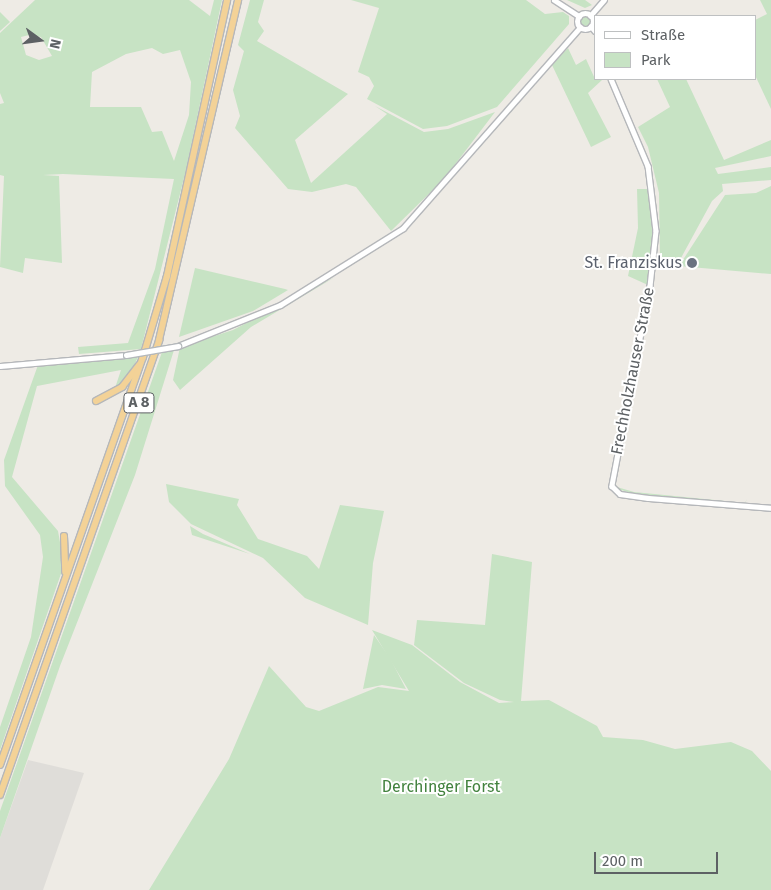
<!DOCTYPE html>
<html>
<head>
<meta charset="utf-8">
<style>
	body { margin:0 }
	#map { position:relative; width:771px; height:890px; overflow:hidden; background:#eeebe5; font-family:"Fira Sans",sans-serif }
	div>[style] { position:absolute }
	.industrial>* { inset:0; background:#dfddd9 }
	.green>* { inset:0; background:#c7e3c4 }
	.round { border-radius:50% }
	.roads { filter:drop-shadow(1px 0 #b5b7ba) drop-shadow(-1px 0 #b5b7ba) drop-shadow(0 1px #b5b7ba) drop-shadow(0 -1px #b5b7ba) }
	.tertiary>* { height:4.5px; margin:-2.25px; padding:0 2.25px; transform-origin:2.25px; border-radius:2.25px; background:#fff }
	.secondary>* { height:5px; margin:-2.5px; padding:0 2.5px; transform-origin:2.5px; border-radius:2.5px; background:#fff }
	.secondary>.ring { margin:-2.5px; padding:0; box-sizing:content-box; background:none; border:5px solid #fff; border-radius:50% }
	.motorway>* { height:6px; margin:-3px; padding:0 3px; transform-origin:3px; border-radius:3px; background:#f3d297 }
	.bridges { filter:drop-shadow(1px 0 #b4b8bb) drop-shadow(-1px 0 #b4b8bb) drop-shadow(0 1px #b4b8bb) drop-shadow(0 -1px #b4b8bb) }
	.secondary-bridge>* { height:5px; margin:-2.5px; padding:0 2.5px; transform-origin:2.5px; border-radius:2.5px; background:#fff }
	.dots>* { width:14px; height:14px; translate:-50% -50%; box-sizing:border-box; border:2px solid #fff; border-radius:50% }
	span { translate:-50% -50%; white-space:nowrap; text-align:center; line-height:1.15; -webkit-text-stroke:4px #fff; paint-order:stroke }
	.shield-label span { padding:1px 4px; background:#fff; border:1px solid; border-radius:4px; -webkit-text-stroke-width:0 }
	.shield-label { font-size:15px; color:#5d6164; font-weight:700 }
	.worship-label { font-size:16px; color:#5b616d }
	.right { translate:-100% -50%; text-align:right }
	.street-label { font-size:16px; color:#5d6164 }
	.park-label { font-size:16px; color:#42823e }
	.legend { position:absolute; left:594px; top:15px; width:162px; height:65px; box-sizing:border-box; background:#fff; border:1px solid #bec0c1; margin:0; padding:6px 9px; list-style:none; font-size:15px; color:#5d6164 }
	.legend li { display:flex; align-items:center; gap:10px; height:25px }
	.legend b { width:25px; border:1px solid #bec0c1 }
	.north { position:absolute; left:15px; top:15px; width:50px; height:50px; -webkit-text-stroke:4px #fff; paint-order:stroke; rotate:104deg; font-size:14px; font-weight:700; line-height:20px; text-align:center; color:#5d6164 }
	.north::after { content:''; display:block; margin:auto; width:18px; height:22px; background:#5d6164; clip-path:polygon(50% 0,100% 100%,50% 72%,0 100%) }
	.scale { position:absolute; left:594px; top:852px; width:124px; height:22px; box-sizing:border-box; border:2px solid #5d6164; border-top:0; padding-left:6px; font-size:15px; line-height:18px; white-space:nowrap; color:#5d6164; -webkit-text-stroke:4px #fff; paint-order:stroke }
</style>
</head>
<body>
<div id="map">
	<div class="industrial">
		<div style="clip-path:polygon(28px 760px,84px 773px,43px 890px,0 890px,0 838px)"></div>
	</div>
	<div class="green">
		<div style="clip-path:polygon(evenodd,35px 0,189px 0,210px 16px,214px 0,222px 0,186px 170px,141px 349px,79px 354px,78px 347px,128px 343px,155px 269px,174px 179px,63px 174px,43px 175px,59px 176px,62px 263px,25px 258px,23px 273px,0 267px,4px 176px,0 175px,0 104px,4px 103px,0 93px,0 33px,35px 0,29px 35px,41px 37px,52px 56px,39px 60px,26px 55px,21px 37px,29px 35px,35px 0,152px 48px,163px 54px,180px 50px,191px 82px,189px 115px,174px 161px,162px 131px,152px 132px,141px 107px,90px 107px,92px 72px,126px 54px,152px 48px)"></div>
		<div style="clip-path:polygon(250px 0,264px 0,258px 22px,264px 31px,257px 41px,348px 94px,295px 140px,311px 183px,387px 114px,375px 106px,424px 132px,448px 129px,495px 112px,444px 179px,391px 231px,356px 187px,346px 184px,312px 192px,288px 189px,235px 128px,240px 116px,233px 90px,244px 51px,238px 45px)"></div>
		<div style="clip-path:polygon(351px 0,526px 0,545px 14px,563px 12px,569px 16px,569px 24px,497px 107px,447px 126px,423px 129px,367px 99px,374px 86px,369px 77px,358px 72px,379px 8px)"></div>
		<div style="clip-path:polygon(567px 0,585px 0,592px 5px,585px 8px)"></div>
		<div style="clip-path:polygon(760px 0,771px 0,771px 109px,755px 75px,755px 20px,767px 14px)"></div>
		<div style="clip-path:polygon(0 12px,10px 22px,0 31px)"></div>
		<div class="round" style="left:579.5px;top:15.5px;width:11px;height:11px"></div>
		<div style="clip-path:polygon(568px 48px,576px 65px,586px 59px,595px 79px,602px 80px,588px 93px,611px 137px,591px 147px,552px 65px)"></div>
		<div style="clip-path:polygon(657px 79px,686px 79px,724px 160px,771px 140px,771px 156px,715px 168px,718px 174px,771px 167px,771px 180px,722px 184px,723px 191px,712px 201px,681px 258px,671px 262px,660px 257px,659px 193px,648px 147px,638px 127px,670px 107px)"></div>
		<div style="clip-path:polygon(771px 186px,771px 274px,679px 266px,725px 195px,756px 193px)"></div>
		<div style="clip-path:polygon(637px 189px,651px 189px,653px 229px,648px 285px,628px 276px,638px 228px)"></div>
		<div style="clip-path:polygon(195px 268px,285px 289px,288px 290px,253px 311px,179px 337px)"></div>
		<div style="clip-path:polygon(335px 277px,251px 327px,180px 390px,173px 380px,180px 347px,233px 330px)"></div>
		<div style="clip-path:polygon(174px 350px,135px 475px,60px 666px,0 838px,0 811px,162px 352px)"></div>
		<div style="clip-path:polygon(138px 357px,128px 379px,114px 391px,121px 370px,37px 386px,12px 477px,58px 531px,64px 565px,0 750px,0 727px,31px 637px,43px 557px,40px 535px,5px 486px,4px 460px,38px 365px)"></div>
		<div style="clip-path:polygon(614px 480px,617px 487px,634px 492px,745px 503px,747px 499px,744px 504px,634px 494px,618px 489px)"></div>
		<div style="clip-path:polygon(166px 484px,239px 499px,237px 505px,258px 539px,307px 556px,319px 569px,340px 505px,384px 511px,373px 563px,368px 625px,305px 598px,263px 558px,191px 524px,169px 502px)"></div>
		<div style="clip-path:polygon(190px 526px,203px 534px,250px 554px,192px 535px)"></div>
		<div style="clip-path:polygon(492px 554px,532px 562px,521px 701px,549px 700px,597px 726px,603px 737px,643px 740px,675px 749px,731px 742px,752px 751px,771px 771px,771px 890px,149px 890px,229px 759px,269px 666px,306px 707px,319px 711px,378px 687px,409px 691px,372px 630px,412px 645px,460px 682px,499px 703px,514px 702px,500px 700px,464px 683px,414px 645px,417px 620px,485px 625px)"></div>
		<div style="clip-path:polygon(374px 635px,390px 658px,406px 689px,382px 685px,363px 689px)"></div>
	</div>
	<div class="roads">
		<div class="tertiary">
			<div style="left:590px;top:16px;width:21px;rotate:-49deg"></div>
			<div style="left:591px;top:26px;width:6px;rotate:51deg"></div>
			<div style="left:611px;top:79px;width:95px;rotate:67deg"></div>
			<div style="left:648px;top:166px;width:65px;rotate:83deg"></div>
			<div style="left:656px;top:231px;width:55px;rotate:96.2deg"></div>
			<div style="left:650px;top:286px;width:204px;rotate:100.8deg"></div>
			<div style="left:612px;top:486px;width:11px;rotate:45deg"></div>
			<div style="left:620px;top:494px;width:28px;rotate:8deg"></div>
			<div style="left:648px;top:498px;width:123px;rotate:4.6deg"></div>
		</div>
		<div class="secondary">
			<div style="left:554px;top:0;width:30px;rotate:33deg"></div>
			<div class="ring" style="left:577px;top:13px;width:11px;height:11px"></div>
			<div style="left:178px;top:346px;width:110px;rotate:-21.9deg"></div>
			<div style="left:280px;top:305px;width:145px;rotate:-32deg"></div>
			<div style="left:403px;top:228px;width:268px;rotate:-48.6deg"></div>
			<div style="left:0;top:366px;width:126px;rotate:-5deg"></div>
		</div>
		<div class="motorway">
			<div style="left:96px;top:401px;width:30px;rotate:-28deg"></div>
			<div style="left:122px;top:387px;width:28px;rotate:-52deg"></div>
			<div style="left:64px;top:536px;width:36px;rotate:88deg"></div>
			<div style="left:0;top:765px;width:432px;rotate:-70.7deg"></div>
			<div style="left:143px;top:357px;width:84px;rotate:-73.5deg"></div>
			<div style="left:167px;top:276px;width:282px;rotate:-77.7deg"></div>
			<div style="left:0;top:795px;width:482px;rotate:-70.7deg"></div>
			<div style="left:159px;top:340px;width:349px;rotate:-76.9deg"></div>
		</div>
	</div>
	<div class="bridges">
		<div class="secondary-bridge">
			<div style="left:126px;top:355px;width:53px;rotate:-9.8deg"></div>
		</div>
	</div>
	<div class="dots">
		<div style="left:692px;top:263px;background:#6b7280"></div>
	</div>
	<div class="shield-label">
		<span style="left:139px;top:403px">A 8</span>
	</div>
	<div class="worship-label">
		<span class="right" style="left:682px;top:263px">St. Franziskus</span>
	</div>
	<div class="street-label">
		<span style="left:633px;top:371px;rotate:-79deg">Frechholzhauser Straße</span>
	</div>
	<div class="park-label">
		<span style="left:441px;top:787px">Derchinger Forst</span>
	</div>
	<ul class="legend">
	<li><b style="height:6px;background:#fff"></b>Straße</li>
	<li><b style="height:14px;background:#c7e3c4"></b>Park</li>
	</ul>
	<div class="north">N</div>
	<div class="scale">200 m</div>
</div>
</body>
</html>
